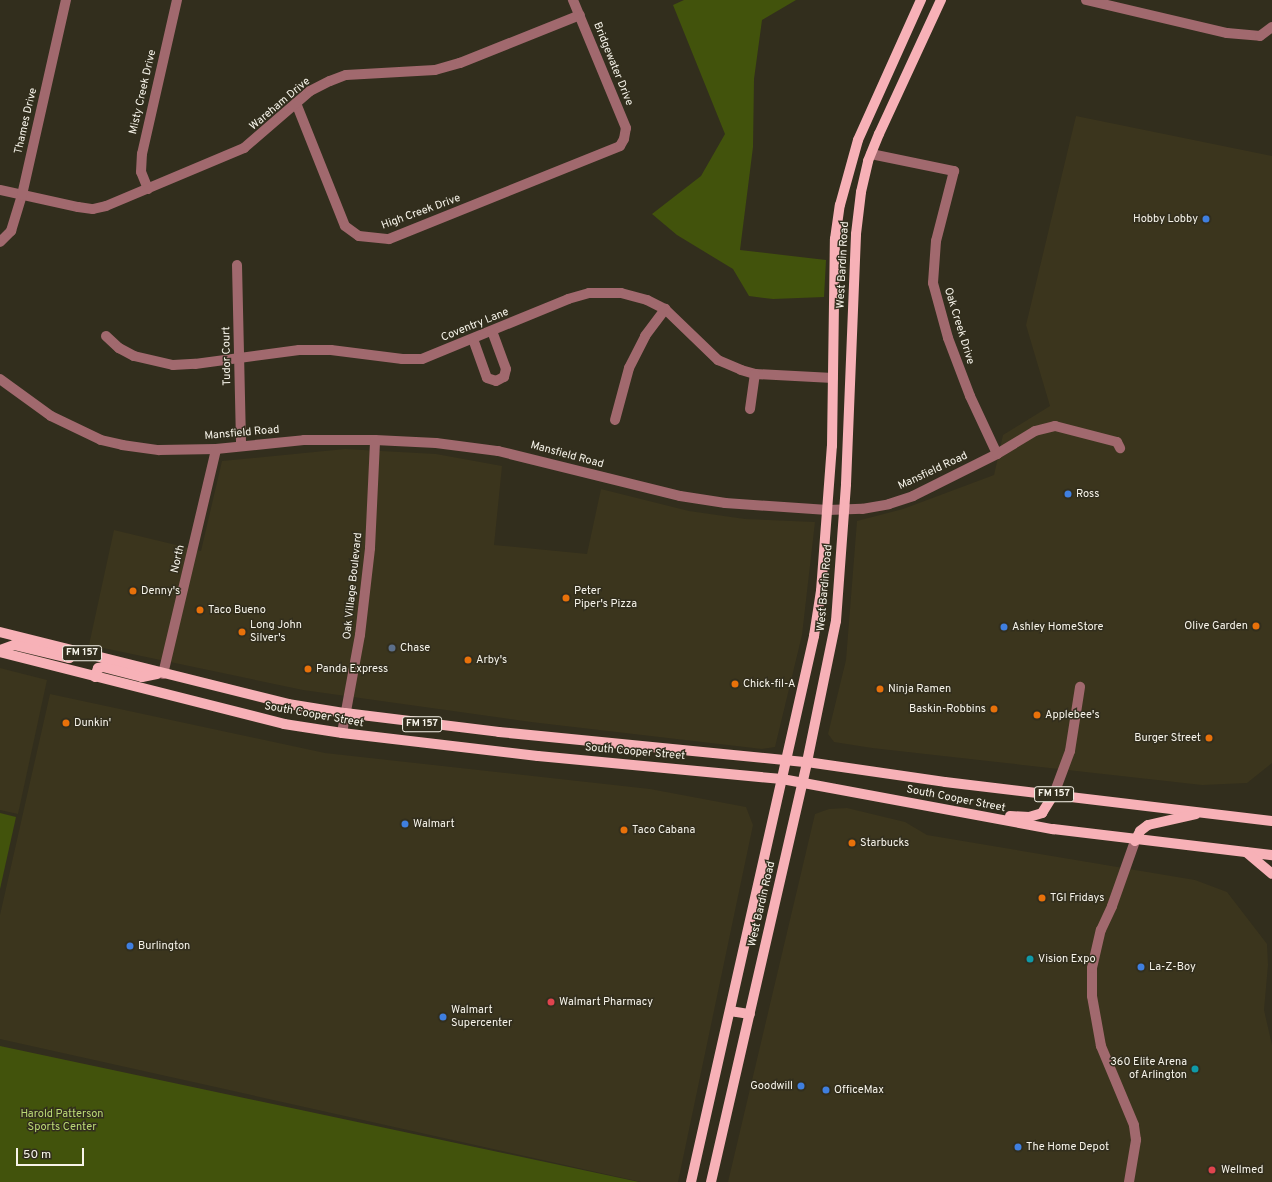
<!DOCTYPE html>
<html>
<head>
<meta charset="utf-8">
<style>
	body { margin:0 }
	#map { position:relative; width:1272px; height:1182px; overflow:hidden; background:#322e1d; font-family:Overpass,sans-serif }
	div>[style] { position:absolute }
	.built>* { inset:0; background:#3b351d }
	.green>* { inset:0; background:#42530c }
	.minor>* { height:10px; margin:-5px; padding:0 5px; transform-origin:5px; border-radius:5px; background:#a1696e }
	.major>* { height:10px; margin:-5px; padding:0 5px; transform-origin:5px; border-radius:5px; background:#f7b1b7 }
	.dots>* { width:11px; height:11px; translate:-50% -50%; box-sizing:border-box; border:2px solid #322e1d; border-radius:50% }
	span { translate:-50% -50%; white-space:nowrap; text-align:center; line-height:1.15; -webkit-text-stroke:3px #322e1d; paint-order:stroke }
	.shield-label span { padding:1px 3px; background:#322e1d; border:1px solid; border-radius:3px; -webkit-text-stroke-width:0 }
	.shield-label { font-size:10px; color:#f7f4ea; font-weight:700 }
	.street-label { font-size:11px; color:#f7f4ea }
	.poi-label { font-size:11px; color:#f7f4ea }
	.right { translate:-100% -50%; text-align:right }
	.left { translate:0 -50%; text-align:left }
	.park-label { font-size:11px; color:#bad875 }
	.scale { position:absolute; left:16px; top:1148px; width:68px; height:18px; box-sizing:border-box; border:2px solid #f7f4ea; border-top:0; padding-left:5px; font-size:12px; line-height:14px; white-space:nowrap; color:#f7f4ea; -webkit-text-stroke:3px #322e1d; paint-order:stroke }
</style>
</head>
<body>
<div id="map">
	<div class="built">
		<div style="clip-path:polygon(1076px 116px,1272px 156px,1272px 763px,1247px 783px,1202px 785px,872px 748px,834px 742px,828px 734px,846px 660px,857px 521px,903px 509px,994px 475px,1003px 435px,1050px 406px,1026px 325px)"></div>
		<div style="clip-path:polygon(345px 449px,436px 454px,502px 466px,494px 545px,587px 554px,601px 489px,689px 511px,745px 519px,815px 522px,802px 635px,775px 747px,762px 749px,531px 722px,303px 690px,89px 645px,114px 530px,201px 551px,222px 461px)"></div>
		<div style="clip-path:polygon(0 668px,47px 680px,18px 814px,0 810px)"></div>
		<div style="clip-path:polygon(50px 694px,325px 753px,650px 789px,746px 807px,753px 825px,678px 1182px,641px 1182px,0 1039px,0 915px)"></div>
		<div style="clip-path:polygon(847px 808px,905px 822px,927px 835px,1195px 880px,1227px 892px,1267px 944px,1268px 965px,1264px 1010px,1272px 1045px,1272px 1182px,728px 1182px,815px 814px,829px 809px)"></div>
	</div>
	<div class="green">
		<div style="clip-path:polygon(684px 0,796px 0,762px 20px,754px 79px,753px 147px,740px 250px,826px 260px,824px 297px,773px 299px,749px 296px,733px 269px,677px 235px,652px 214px,701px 176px,725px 134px,673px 5px)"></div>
		<div style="clip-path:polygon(0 813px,16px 817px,0 889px)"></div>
		<div style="clip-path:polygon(0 1046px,639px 1182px,0 1182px)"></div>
	</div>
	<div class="minor">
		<div style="left:1086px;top:0;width:145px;rotate:13.2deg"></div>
		<div style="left:1227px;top:33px;width:33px;rotate:5deg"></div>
		<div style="left:1260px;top:36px;width:15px;rotate:-37deg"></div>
		<div style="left:296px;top:103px;width:132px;rotate:68.3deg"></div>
		<div style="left:345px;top:226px;width:17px;rotate:36deg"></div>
		<div style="left:359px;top:236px;width:30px;rotate:6deg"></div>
		<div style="left:389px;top:239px;width:249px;rotate:-21.9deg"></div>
		<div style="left:620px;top:146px;width:8px;rotate:-60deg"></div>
		<div style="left:624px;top:139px;width:11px;rotate:-80deg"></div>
		<div style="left:626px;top:128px;width:139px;rotate:-112.5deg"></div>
		<div style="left:871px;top:154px;width:85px;rotate:11.6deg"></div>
		<div style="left:954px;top:171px;width:72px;rotate:104.4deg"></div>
		<div style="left:936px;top:241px;width:42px;rotate:94.1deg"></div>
		<div style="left:933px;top:283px;width:57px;rotate:74.7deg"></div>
		<div style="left:948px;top:338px;width:62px;rotate:69.2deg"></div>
		<div style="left:970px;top:396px;width:64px;rotate:65deg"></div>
		<div style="left:148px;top:189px;width:18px;rotate:-112deg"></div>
		<div style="left:141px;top:172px;width:18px;rotate:-87deg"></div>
		<div style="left:142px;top:154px;width:158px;rotate:-77.2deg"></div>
		<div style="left:0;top:190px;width:80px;rotate:12.3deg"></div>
		<div style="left:78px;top:207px;width:15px;rotate:8deg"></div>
		<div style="left:93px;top:209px;width:13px;rotate:-13deg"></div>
		<div style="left:106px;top:206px;width:150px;rotate:-22.8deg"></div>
		<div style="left:244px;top:148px;width:87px;rotate:-40.8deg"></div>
		<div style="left:310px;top:91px;width:22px;rotate:-27deg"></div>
		<div style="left:330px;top:81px;width:17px;rotate:-21deg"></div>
		<div style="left:346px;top:75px;width:89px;rotate:-3.2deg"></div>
		<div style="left:435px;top:70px;width:26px;rotate:-16deg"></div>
		<div style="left:460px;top:63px;width:129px;rotate:-21.8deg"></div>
		<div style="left:0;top:242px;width:16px;rotate:-45deg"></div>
		<div style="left:11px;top:231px;width:38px;rotate:-73deg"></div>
		<div style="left:22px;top:195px;width:200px;rotate:-77.3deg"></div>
		<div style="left:237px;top:265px;width:181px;rotate:88.7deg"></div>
		<div style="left:106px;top:336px;width:18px;rotate:43deg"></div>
		<div style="left:119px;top:348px;width:17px;rotate:28deg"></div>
		<div style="left:134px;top:356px;width:40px;rotate:13deg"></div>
		<div style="left:173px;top:365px;width:22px;rotate:-3deg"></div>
		<div style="left:195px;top:364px;width:105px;rotate:-7.7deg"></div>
		<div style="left:299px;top:350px;width:32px"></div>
		<div style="left:331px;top:350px;width:72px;rotate:7.2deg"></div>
		<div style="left:402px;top:359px;width:20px"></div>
		<div style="left:422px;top:359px;width:158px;rotate:-22.3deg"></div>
		<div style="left:568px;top:299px;width:22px;rotate:-16deg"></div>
		<div style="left:589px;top:293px;width:32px"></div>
		<div style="left:621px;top:293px;width:27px;rotate:15deg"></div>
		<div style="left:647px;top:300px;width:20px;rotate:27deg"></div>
		<div style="left:665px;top:309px;width:74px;rotate:43.9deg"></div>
		<div style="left:718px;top:360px;width:25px;rotate:23deg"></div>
		<div style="left:741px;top:370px;width:15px;rotate:16deg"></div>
		<div style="left:755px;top:374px;width:78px;rotate:2.9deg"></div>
		<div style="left:473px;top:339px;width:41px;rotate:70.3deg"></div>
		<div style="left:487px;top:378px;width:9px;rotate:18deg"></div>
		<div style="left:496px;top:381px;width:9px;rotate:-27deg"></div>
		<div style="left:504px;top:377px;width:8px;rotate:-76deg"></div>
		<div style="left:506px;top:369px;width:40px;rotate:-110.2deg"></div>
		<div style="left:0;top:379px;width:63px;rotate:36deg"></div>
		<div style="left:51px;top:416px;width:55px;rotate:25.6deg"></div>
		<div style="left:101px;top:440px;width:22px;rotate:13deg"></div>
		<div style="left:122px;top:445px;width:37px;rotate:8deg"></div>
		<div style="left:159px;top:450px;width:57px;rotate:-1deg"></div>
		<div style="left:216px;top:449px;width:88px;rotate:-5.8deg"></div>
		<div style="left:304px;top:440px;width:71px"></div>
		<div style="left:375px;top:440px;width:61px;rotate:2.8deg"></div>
		<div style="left:436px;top:443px;width:63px;rotate:7.4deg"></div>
		<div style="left:498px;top:451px;width:187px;rotate:13.9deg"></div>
		<div style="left:680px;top:496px;width:46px;rotate:8.8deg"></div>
		<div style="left:725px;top:503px;width:103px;rotate:3.9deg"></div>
		<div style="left:828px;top:510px;width:34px;rotate:-2deg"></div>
		<div style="left:862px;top:509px;width:27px;rotate:-10deg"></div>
		<div style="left:889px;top:504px;width:25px;rotate:-18deg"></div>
		<div style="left:913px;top:496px;width:94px;rotate:-26.6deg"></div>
		<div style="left:997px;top:454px;width:44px;rotate:-31.2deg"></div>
		<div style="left:1035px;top:431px;width:21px;rotate:-14deg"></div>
		<div style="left:1055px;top:426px;width:64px;rotate:14.5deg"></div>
		<div style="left:1117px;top:442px;width:7px;rotate:63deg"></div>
		<div style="left:750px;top:409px;width:35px;rotate:-82deg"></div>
		<div style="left:615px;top:420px;width:54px;rotate:-74.9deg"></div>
		<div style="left:629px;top:368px;width:36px;rotate:-63deg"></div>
		<div style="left:645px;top:336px;width:34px;rotate:-53deg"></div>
		<div style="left:163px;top:674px;width:231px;rotate:-76.7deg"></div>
		<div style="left:342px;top:733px;width:100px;rotate:-79.6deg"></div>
		<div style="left:360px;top:635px;width:88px;rotate:-83.4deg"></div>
		<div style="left:370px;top:548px;width:108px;rotate:-87.3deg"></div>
		<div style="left:1054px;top:794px;width:46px;rotate:-69.6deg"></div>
		<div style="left:1070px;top:751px;width:65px;rotate:-81.1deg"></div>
		<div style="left:1129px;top:1182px;width:43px;rotate:-80.5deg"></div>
		<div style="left:1136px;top:1140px;width:15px;rotate:-98deg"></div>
		<div style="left:1134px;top:1125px;width:86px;rotate:-112.7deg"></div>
		<div style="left:1101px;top:1046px;width:51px;rotate:-100.2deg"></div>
		<div style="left:1092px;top:996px;width:28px;rotate:-90deg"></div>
		<div style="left:1092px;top:968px;width:39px;rotate:-77deg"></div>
		<div style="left:1101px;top:930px;width:26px;rotate:-65deg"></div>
		<div style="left:1112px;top:906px;width:69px;rotate:-70.5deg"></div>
	</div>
	<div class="major">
		<div style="left:0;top:632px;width:297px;rotate:14deg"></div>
		<div style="left:288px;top:704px;width:58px;rotate:9deg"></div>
		<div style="left:345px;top:713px;width:155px;rotate:7deg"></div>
		<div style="left:499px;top:732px;width:309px;rotate:5.6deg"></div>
		<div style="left:807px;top:762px;width:139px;rotate:8.2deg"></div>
		<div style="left:945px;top:782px;width:329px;rotate:6.8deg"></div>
		<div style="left:0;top:650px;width:15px;rotate:-20deg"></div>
		<div style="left:14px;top:645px;width:57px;rotate:13.3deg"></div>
		<div style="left:69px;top:658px;width:10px;rotate:-37deg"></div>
		<div style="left:0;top:652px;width:293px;rotate:14.2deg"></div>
		<div style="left:284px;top:724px;width:59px;rotate:8.8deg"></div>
		<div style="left:342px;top:733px;width:197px;rotate:6.7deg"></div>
		<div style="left:538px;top:756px;width:245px;rotate:5.4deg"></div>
		<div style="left:782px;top:779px;width:276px;rotate:10.5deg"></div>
		<div style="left:1053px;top:829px;width:221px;rotate:6.8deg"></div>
		<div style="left:95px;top:677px;width:9px;rotate:-72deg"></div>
		<div style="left:98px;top:668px;width:5px;rotate:-11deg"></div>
		<div style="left:103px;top:667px;width:40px;rotate:14.4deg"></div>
		<div style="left:142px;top:677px;width:15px;rotate:-11deg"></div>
		<div style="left:1010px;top:816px;width:19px;rotate:3deg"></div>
		<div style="left:1029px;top:817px;width:14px;rotate:-17deg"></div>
		<div style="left:1042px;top:813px;width:22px;rotate:-58deg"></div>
		<div style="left:1135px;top:841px;width:11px;rotate:-63deg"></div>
		<div style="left:1140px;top:831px;width:10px;rotate:-37deg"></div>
		<div style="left:1148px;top:825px;width:49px;rotate:-12.9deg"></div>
		<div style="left:1246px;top:852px;width:34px;rotate:40deg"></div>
		<div style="left:730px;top:1011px;width:20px;rotate:9deg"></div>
		<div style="left:691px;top:1182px;width:560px;rotate:-77.3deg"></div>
		<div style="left:814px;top:636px;width:46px;rotate:-81.2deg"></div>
		<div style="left:821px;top:591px;width:145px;rotate:-85.7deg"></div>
		<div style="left:832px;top:446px;width:207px;rotate:-89.2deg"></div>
		<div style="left:835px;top:239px;width:34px;rotate:-82deg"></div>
		<div style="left:840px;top:205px;width:67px;rotate:-74.5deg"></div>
		<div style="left:858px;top:140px;width:154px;rotate:-65.8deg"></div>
		<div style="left:711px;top:1182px;width:431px;rotate:-77.1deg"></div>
		<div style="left:807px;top:762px;width:144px;rotate:-78.4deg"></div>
		<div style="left:836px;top:621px;width:137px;rotate:-85.8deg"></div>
		<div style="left:846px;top:484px;width:250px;rotate:-87.7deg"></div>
		<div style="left:856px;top:234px;width:42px;rotate:-83.2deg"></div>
		<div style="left:861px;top:192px;width:32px;rotate:-77deg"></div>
		<div style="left:868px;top:161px;width:29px;rotate:-68deg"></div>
		<div style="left:879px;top:134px;width:148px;rotate:-65.2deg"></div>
	</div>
	<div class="dots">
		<div style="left:1206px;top:219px;background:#3f7fe0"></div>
		<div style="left:1068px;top:494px;background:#3f7fe0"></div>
		<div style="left:133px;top:591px;background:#e8710a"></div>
		<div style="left:566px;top:598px;background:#e8710a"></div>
		<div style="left:200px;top:610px;background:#e8710a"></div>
		<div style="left:1256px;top:626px;background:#e8710a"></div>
		<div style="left:1004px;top:627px;background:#3f7fe0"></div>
		<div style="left:242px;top:632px;background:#e8710a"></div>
		<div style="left:392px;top:648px;background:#5c6f8a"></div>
		<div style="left:468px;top:660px;background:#e8710a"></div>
		<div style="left:308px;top:669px;background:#e8710a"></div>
		<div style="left:735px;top:684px;background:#e8710a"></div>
		<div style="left:880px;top:689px;background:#e8710a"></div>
		<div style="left:994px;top:709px;background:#e8710a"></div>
		<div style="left:1037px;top:715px;background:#e8710a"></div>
		<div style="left:66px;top:723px;background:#e8710a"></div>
		<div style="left:1209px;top:738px;background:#e8710a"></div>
		<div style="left:405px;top:824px;background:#3f7fe0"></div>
		<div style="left:624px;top:830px;background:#e8710a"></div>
		<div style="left:852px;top:843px;background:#e8710a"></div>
		<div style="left:1042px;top:898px;background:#e8710a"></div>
		<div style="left:130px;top:946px;background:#3f7fe0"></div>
		<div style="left:1030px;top:959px;background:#0f9aa8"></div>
		<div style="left:1141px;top:967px;background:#3f7fe0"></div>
		<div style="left:551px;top:1002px;background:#e0444e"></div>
		<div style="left:443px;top:1017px;background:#3f7fe0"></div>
		<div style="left:1195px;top:1069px;background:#0f9aa8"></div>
		<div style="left:801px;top:1086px;background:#3f7fe0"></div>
		<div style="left:826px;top:1090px;background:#3f7fe0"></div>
		<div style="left:1018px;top:1147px;background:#3f7fe0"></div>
		<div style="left:1212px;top:1170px;background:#e0444e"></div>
	</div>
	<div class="shield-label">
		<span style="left:82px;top:653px">FM 157</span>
		<span style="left:422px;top:724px">FM 157</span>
		<span style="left:1054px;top:794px">FM 157</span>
	</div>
	<div class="street-label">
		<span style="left:613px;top:64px;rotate:68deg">Bridgewater Drive</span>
		<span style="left:143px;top:92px;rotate:-77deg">Misty Creek Drive</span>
		<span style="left:280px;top:104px;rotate:-40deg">Wareham Drive</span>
		<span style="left:26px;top:121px;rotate:-77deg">Thames Drive</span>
		<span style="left:421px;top:212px;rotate:-20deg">High Creek Drive</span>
		<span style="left:843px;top:265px;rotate:-87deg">West Bardin Road</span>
		<span style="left:475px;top:325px;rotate:-22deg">Coventry Lane</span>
		<span style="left:959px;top:326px;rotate:73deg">Oak Creek Drive</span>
		<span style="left:227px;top:356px;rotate:-91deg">Tudor Court</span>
		<span style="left:242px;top:433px;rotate:-5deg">Mansfield Road</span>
		<span style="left:567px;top:455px;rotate:15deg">Mansfield Road</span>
		<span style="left:933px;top:471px;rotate:-25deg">Mansfield Road</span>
		<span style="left:178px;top:559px;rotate:-77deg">North</span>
		<span style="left:353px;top:586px;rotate:-84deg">Oak Village Boulevard</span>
		<span style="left:825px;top:588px;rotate:-85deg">West Bardin Road</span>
		<span style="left:314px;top:715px;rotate:10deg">South Cooper Street</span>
		<span style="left:635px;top:752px;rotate:5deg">South Cooper Street</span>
		<span style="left:956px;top:799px;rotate:11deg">South Cooper Street</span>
		<span style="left:762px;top:904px;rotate:-77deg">West Bardin Road</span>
	</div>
	<div class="poi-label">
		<span class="right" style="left:1198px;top:219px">Hobby Lobby</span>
		<span class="left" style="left:1076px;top:494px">Ross</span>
		<span class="left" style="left:141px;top:591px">Denny's</span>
		<span class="left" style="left:574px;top:598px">Peter<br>Piper's Pizza</span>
		<span class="left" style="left:208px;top:610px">Taco Bueno</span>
		<span class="left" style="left:250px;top:632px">Long John<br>Silver's</span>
		<span class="right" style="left:1248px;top:626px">Olive Garden</span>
		<span class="left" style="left:1012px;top:627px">Ashley HomeStore</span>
		<span class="left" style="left:400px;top:648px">Chase</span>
		<span class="left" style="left:476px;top:660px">Arby's</span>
		<span class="left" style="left:316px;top:669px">Panda Express</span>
		<span class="left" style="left:743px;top:684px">Chick-fil-A</span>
		<span class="left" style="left:888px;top:689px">Ninja Ramen</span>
		<span class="right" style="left:986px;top:709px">Baskin-Robbins</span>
		<span class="left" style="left:1045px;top:715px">Applebee's</span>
		<span class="left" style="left:74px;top:723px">Dunkin'</span>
		<span class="right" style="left:1201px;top:738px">Burger Street</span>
		<span class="left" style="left:413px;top:824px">Walmart</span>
		<span class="left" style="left:632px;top:830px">Taco Cabana</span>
		<span class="left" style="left:860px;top:843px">Starbucks</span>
		<span class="left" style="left:1050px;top:898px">TGI Fridays</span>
		<span class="left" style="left:138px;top:946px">Burlington</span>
		<span class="left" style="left:1038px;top:959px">Vision Expo</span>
		<span class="left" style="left:1149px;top:967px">La-Z-Boy</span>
		<span class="left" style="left:559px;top:1002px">Walmart Pharmacy</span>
		<span class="left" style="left:451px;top:1017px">Walmart<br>Supercenter</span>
		<span class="right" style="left:1187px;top:1069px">360 Elite Arena<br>of Arlington</span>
		<span class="right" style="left:793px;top:1086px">Goodwill</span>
		<span class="left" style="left:834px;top:1090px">OfficeMax</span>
		<span class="left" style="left:1026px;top:1147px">The Home Depot</span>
		<span class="left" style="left:1221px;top:1170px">Wellmed</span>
	</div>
	<div class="park-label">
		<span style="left:62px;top:1121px">Harold Patterson<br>Sports Center</span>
	</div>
	<div class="scale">50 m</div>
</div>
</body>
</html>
